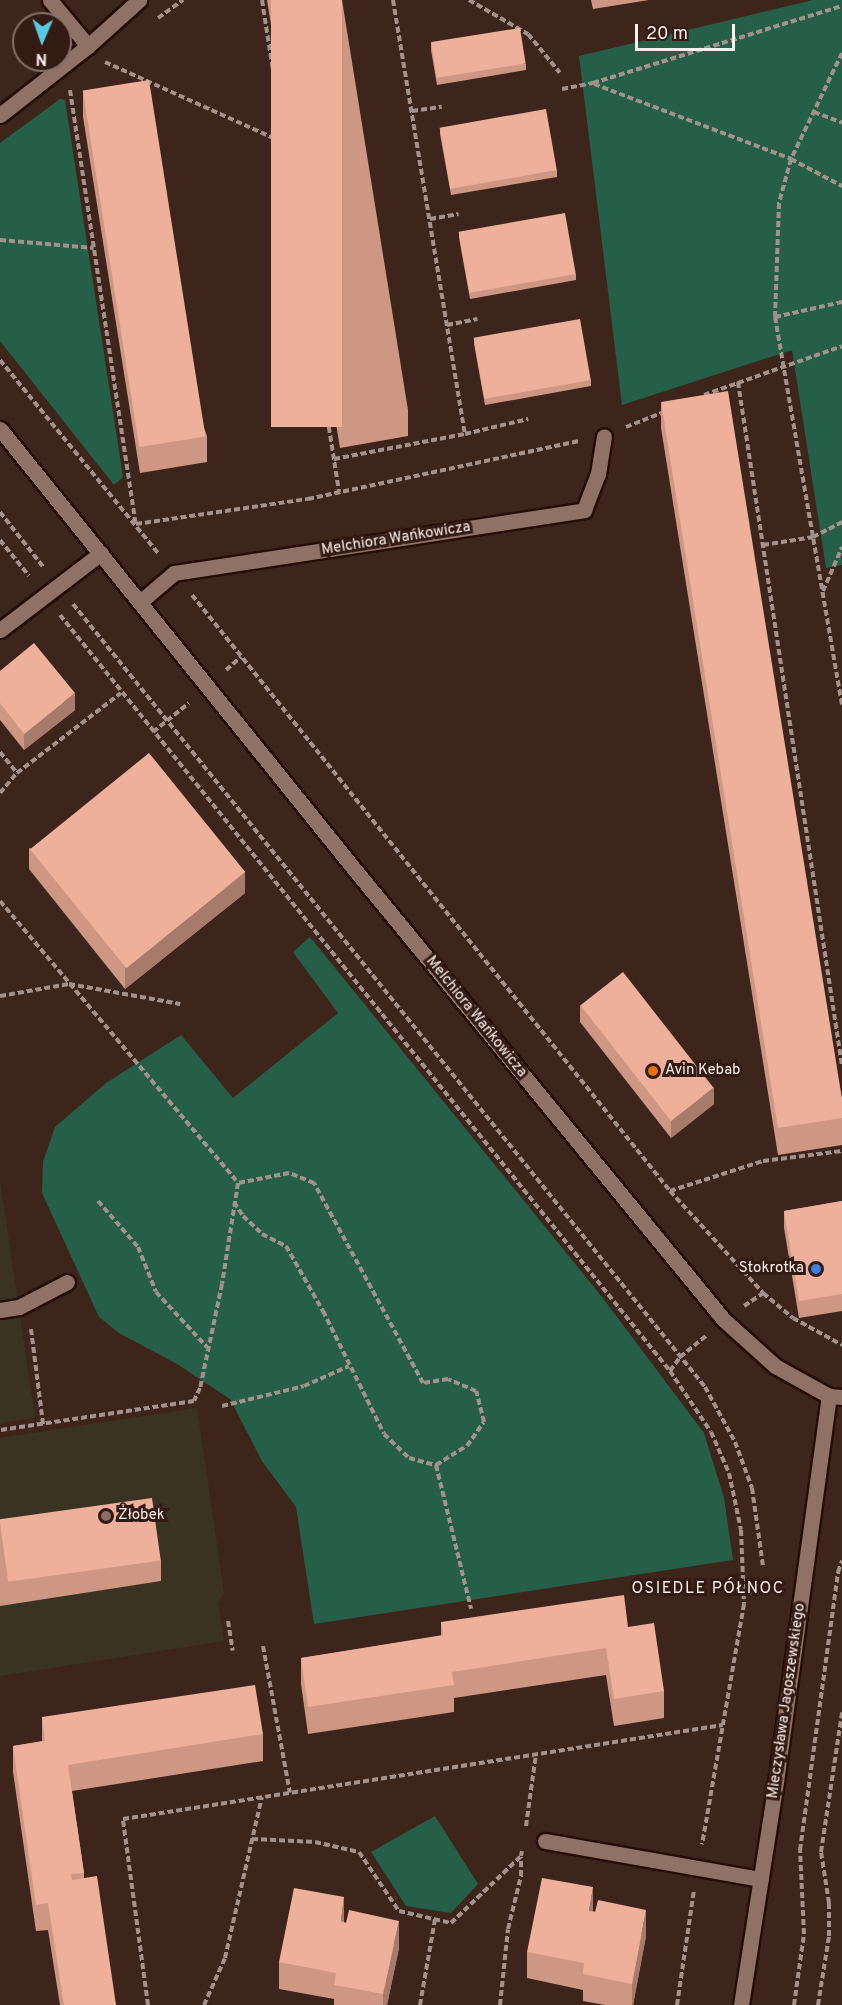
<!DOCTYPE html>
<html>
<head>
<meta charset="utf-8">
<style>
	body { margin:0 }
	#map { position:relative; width:842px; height:2005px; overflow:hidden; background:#3e251c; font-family:Overpass,sans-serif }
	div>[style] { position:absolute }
	.education>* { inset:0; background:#3a3322 }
	.green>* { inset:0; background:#255f48 }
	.path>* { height:4px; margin-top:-2px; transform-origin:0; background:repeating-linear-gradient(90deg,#a4918b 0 6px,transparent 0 9px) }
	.roads { filter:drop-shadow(2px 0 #240d06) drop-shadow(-2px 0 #240d06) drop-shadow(0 2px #240d06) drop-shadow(0 -2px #240d06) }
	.service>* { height:15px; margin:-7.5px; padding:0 7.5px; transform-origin:7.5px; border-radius:7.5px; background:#8f7166 }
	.minor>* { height:15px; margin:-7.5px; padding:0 7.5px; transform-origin:7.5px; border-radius:7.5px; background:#8f7166 }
	.wall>* { inset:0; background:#cd9784 }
	.shaded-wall>* { inset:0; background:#a77b6c }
	.building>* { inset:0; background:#eeb09a; transform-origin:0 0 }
	.dots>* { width:16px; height:16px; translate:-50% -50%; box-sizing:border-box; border:3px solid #331b13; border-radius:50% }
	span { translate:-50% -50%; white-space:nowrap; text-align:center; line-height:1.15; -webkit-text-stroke:6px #331b13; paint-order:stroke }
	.street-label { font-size:15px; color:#fdefeb }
	.poi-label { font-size:15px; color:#fdefeb }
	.left { translate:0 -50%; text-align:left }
	.right { translate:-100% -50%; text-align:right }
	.neighbourhood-label { font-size:16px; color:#fdefeb; letter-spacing:1.5px }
	.north { position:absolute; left:12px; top:12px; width:60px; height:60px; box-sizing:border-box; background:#331b13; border:2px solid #847069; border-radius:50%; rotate:182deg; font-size:16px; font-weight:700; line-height:24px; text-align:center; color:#fdefeb }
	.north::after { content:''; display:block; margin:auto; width:21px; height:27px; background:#58c9e3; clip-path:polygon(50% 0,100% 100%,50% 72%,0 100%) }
	.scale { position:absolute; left:635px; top:24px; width:100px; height:27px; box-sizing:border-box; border:3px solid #fdefeb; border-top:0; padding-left:8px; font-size:18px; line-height:21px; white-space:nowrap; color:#fdefeb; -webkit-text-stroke:4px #331b13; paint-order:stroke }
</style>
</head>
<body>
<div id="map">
	<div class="education">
		<div style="clip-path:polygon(0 1180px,35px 1418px,0 1423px)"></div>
		<div style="clip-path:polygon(197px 1408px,224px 1593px,218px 1603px,224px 1641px,0 1676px,0 1438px)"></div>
	</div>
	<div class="green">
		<div style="clip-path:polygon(813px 0,842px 0,842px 565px,826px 568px,792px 350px,622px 405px,579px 56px)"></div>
		<div style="clip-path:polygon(60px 99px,65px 100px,123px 477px,114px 485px,0 341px,0 143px)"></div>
		<div style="clip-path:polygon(310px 937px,602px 1297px,704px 1433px,724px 1498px,733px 1560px,314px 1624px,296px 1507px,262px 1461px,230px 1399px,177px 1364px,119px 1333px,99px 1317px,42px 1193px,43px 1162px,55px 1127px,106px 1083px,181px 1035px,233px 1098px,338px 1013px,293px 952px)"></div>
		<div style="clip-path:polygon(435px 1816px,478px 1884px,451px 1913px,406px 1906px,371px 1852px)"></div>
	</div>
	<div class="path">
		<div style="left:262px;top:0;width:498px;rotate:81.1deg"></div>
		<div style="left:393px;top:0;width:440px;rotate:80.6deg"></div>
		<div style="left:469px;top:0;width:68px;rotate:30deg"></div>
		<div style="left:528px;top:34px;width:50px;rotate:50.6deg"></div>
		<div style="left:158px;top:18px;width:31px;rotate:-36deg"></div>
		<div style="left:842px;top:53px;width:118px;rotate:115.7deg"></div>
		<div style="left:791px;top:159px;width:46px;rotate:105.3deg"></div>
		<div style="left:779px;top:203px;width:114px;rotate:92deg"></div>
		<div style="left:775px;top:317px;width:395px;rotate:80.2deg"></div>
		<div style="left:105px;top:62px;width:196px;rotate:24.3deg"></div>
		<div style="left:594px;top:84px;width:211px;rotate:20.8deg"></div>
		<div style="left:791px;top:159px;width:58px;rotate:27.9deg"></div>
		<div style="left:562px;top:89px;width:32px;rotate:-11deg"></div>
		<div style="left:593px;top:83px;width:261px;rotate:-17.2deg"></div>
		<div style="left:70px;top:90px;width:439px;rotate:81.4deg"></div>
		<div style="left:136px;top:524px;width:174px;rotate:-8.3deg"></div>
		<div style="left:308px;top:499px;width:277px;rotate:-12.1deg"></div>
		<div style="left:412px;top:111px;width:30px;rotate:-8deg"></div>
		<div style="left:814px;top:112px;width:30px;rotate:21deg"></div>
		<div style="left:430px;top:219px;width:29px;rotate:-10deg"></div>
		<div style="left:0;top:240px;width:94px;rotate:4.9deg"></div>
		<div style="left:775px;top:317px;width:69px;rotate:-12.6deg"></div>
		<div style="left:447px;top:325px;width:31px;rotate:-11deg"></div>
		<div style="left:0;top:360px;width:251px;rotate:50.7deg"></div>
		<div style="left:738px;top:382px;width:692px;rotate:81.35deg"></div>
		<div style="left:704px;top:395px;width:146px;rotate:-19.5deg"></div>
		<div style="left:626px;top:427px;width:41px;rotate:-21.5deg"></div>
		<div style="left:334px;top:459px;width:133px;rotate:-10.8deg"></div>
		<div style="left:465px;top:434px;width:65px;rotate:-13.4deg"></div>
		<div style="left:0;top:512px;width:71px;rotate:51.8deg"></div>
		<div style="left:0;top:540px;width:46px;rotate:51.1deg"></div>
		<div style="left:763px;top:545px;width:51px;rotate:-9.1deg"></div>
		<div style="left:813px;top:537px;width:33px;rotate:-27deg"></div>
		<div style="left:823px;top:591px;width:48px;rotate:-66.6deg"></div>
		<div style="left:192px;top:595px;width:764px;rotate:51.27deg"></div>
		<div style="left:670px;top:1191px;width:138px;rotate:47.6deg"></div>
		<div style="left:763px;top:1293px;width:39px;rotate:40deg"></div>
		<div style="left:793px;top:1318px;width:56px;rotate:28.9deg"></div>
		<div style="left:73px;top:604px;width:1006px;rotate:51.09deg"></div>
		<div style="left:705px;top:1387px;width:63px;rotate:61.4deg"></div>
		<div style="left:735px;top:1442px;width:49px;rotate:69.7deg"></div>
		<div style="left:752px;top:1488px;width:79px;rotate:82deg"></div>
		<div style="left:60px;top:615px;width:971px;rotate:51.1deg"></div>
		<div style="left:670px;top:1371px;width:73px;rotate:56.1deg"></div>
		<div style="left:711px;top:1432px;width:45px;rotate:66.3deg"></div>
		<div style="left:729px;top:1473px;width:58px;rotate:78.1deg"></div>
		<div style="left:741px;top:1530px;width:74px;rotate:87.7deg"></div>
		<div style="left:744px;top:1604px;width:244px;rotate:99.9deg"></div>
		<div style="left:226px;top:670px;width:20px;rotate:-41deg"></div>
		<div style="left:153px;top:732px;width:46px;rotate:-38.9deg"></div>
		<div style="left:0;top:752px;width:27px;rotate:51deg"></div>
		<div style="left:0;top:793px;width:26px;rotate:-50deg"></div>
		<div style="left:17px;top:773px;width:131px;rotate:-37.6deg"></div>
		<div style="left:0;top:901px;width:369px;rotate:49.8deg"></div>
		<div style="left:238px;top:1183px;width:102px;rotate:99deg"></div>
		<div style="left:222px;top:1284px;width:106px;rotate:101.9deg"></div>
		<div style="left:200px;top:1388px;width:14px;rotate:115deg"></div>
		<div style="left:194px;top:1401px;width:196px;rotate:171.5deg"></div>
		<div style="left:0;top:996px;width:70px;rotate:-9.9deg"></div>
		<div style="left:69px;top:984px;width:113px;rotate:10.2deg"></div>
		<div style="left:670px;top:1191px;width:98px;rotate:-17.9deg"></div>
		<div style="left:763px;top:1161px;width:80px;rotate:-7.2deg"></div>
		<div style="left:98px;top:1201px;width:61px;rotate:49deg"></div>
		<div style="left:138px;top:1247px;width:48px;rotate:68.2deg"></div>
		<div style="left:156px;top:1292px;width:75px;rotate:47.2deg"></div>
		<div style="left:234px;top:1202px;width:17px;rotate:57deg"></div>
		<div style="left:243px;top:1216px;width:26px;rotate:43deg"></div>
		<div style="left:262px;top:1234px;width:27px;rotate:27deg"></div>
		<div style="left:286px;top:1246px;width:75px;rotate:60.4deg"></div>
		<div style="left:323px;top:1311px;width:137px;rotate:63.6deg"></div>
		<div style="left:384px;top:1434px;width:35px;rotate:44deg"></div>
		<div style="left:409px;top:1458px;width:28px;rotate:15deg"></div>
		<div style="left:436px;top:1465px;width:36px;rotate:-32deg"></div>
		<div style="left:467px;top:1446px;width:29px;rotate:-55deg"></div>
		<div style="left:484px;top:1422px;width:32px;rotate:-104deg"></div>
		<div style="left:476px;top:1391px;width:30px;rotate:-157deg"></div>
		<div style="left:448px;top:1379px;width:25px;rotate:171deg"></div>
		<div style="left:423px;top:1383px;width:228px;rotate:-118.6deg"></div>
		<div style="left:314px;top:1183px;width:27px;rotate:-158deg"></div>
		<div style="left:289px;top:1173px;width:52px;rotate:168.9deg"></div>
		<div style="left:744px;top:1306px;width:23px;rotate:-34deg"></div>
		<div style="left:31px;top:1329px;width:96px;rotate:82.8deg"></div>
		<div style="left:670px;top:1371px;width:17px;rotate:-54deg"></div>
		<div style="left:680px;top:1357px;width:35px;rotate:-39deg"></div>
		<div style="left:222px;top:1406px;width:84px;rotate:-13.7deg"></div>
		<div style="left:304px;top:1386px;width:49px;rotate:-24deg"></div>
		<div style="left:436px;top:1465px;width:148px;rotate:76.3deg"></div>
		<div style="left:228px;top:1621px;width:30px;rotate:81deg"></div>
		<div style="left:263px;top:1646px;width:149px;rotate:79.6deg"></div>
		<div style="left:526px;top:1826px;width:73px;rotate:-82.1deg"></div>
		<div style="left:252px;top:1839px;width:63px;rotate:2.7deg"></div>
		<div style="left:315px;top:1842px;width:45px;rotate:12.8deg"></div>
		<div style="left:359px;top:1852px;width:71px;rotate:55.9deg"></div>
		<div style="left:399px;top:1911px;width:53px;rotate:13deg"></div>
		<div style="left:451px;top:1923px;width:97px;rotate:-43.7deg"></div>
		<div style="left:521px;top:1856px;width:5px;rotate:-79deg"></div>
		<div style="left:148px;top:2005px;width:188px;rotate:-97.7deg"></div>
		<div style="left:123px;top:1819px;width:607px;rotate:-8.9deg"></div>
		<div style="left:204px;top:2005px;width:51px;rotate:-65.9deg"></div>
		<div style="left:225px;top:1958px;width:165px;rotate:-77.1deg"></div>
		<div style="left:420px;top:2005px;width:87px;rotate:-80.1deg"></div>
		<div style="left:500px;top:2005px;width:76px;rotate:-84deg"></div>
		<div style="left:508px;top:1929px;width:55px;rotate:-76.2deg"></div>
		<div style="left:521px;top:1876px;width:19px;rotate:-90deg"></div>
		<div style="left:677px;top:2005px;width:116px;rotate:-81.6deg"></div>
		<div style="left:794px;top:2005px;width:72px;rotate:-82deg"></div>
		<div style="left:804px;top:1934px;width:84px;rotate:-92.7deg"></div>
		<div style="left:800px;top:1850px;width:281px;rotate:-82.2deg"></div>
		<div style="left:838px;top:1572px;width:12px;rotate:-70deg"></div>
		<div style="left:818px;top:2005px;width:70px;rotate:-80.9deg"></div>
		<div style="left:829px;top:1936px;width:33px;rotate:-90deg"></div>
		<div style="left:829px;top:1903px;width:52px;rotate:-98.9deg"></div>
		<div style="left:821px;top:1852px;width:141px;rotate:-81.4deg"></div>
	</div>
	<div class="roads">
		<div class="service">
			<div style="left:50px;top:0;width:60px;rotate:50.4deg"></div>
			<div style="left:140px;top:602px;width:45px;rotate:-40.5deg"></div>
			<div style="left:174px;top:573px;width:415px;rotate:-8.7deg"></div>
			<div style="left:584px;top:510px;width:39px;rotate:-69deg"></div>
			<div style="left:598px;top:474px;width:38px;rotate:-81deg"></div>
			<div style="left:0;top:630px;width:127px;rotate:-37.3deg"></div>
			<div style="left:0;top:1310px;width:19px;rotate:-9deg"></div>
			<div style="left:19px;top:1307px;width:54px;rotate:-27.5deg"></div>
			<div style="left:545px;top:1841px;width:219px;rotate:10deg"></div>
		</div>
		<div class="minor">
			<div style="left:0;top:115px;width:112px;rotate:-38.1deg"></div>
			<div style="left:88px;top:46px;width:69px;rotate:-42deg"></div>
			<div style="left:0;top:429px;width:566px;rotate:51.17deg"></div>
			<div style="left:355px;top:870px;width:582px;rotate:50.65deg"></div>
			<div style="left:724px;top:1320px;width:69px;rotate:42deg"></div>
			<div style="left:775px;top:1366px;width:62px;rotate:29.1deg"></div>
			<div style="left:829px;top:1396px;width:13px;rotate:4deg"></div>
			<div style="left:741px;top:2005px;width:226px;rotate:-81.1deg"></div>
			<div style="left:776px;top:1782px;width:390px;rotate:-82.2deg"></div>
		</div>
	</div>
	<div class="wall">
		<div style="clip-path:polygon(267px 0,342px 0,408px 410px,408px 436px,340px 448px)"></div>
		<div style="clip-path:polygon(591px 0,649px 0,593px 9px)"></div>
		<div style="clip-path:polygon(431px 43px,526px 64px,526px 70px,437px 85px,431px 50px)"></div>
		<div style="clip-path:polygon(83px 90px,207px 436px,207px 462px,140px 473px,83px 117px)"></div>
		<div style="clip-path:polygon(440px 128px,557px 170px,557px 177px,451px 195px,440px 134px)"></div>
		<div style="clip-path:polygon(459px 232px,576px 274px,576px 280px,470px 299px,459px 238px)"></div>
		<div style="clip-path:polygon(474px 338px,591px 380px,591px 386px,485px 405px,474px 344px)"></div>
		<div style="clip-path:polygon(661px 402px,842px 1099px,842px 1145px,778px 1155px,661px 428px)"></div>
		<div style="clip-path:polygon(0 671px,75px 710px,24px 750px,0 720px)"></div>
		<div style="clip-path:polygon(29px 848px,245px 893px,125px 989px,29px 869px)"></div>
		<div style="clip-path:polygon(580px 1005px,714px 1104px,671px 1138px,580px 1022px)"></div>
		<div style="clip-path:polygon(842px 1201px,842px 1311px,799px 1318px,784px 1228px,784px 1211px)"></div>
		<div style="clip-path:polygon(0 1522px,161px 1560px,161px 1581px,0 1606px)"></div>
		<div style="clip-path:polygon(441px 1622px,628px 1627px,664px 1691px,664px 1718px,614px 1726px,606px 1675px,454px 1698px,454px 1712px,308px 1734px,301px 1684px,301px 1658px,441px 1636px)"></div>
		<div style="clip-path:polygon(42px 1717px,263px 1734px,263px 1761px,72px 1791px,84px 1873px,84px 1878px,116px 2005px,60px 2005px,48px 1930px,36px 1931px,13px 1772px,13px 1746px,42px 1741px)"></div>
		<div style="clip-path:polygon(593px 1911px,646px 1936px,633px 2005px,605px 2005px,583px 2001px,583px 1990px,527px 1978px,527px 1952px)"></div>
		<div style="clip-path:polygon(344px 1922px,399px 1948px,387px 2005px,334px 2005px,334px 1999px,279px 1989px,279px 1962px)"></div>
	</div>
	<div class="shaded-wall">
		<div style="clip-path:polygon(75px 693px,75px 710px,24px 750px,24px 734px)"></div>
		<div style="clip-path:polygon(245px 872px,245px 893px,125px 989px,125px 968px)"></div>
		<div style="clip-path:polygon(714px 1087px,714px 1104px,671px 1138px,671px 1121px)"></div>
		<div style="clip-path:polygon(593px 1887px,593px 1914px,589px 1911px)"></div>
		<div style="clip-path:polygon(344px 1897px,344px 1923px,341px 1921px)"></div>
		<div style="clip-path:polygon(646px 1910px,646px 1936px,633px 2005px,632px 2005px,632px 1984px)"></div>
		<div style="clip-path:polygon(399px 1921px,399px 1948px,387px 2005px,383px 2005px,383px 1994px)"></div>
	</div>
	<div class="building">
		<div style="left:271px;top:0;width:71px;height:427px"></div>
		<div style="left:520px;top:28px;width:36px;height:90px;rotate:81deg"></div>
		<div style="left:149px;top:80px;width:361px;height:67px;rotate:81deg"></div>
		<div style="left:546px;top:109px;width:62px;height:108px;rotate:80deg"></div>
		<div style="left:565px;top:213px;width:62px;height:108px;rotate:80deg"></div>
		<div style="left:580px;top:319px;width:62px;height:108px;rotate:80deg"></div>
		<div style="clip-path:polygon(728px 391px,842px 1099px,842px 1118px,778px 1128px,661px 402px)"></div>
		<div style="clip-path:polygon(34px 643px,75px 693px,24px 734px,0 703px,0 671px)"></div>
		<div style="left:149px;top:753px;width:153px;height:153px;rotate:51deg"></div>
		<div style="left:623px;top:972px;width:147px;height:54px;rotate:52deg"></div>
		<div style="clip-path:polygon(842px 1201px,842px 1294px,799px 1301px,784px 1211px)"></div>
		<div style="left:152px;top:1498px;width:63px;height:154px;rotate:82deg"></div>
		<div style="clip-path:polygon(624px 1595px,628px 1627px,654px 1623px,664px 1691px,614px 1699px,606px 1648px,452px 1672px,454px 1685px,308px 1707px,301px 1658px,443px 1635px,441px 1622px)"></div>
		<div style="clip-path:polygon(255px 1685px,263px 1734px,68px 1765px,84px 1873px,71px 1874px,72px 1880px,97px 1876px,116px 2005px,64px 2005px,48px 1903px,36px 1905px,13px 1746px,45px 1741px,42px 1717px)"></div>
		<div style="clip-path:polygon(542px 1878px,593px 1887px,589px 1911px,595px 1912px,598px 1900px,646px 1910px,632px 1984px,583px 1974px,584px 1963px,527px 1952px)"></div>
		<div style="clip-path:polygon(294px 1888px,344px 1897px,341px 1921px,346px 1923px,349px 1910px,399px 1921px,383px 1994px,334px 1985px,336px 1973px,279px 1962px)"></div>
	</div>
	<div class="dots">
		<div style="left:653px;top:1071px;background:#e8710a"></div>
		<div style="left:816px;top:1269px;background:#3f7fe0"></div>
		<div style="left:106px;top:1516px;background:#8d6e63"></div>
	</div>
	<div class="street-label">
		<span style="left:396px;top:539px;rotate:-9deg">Melchiora Wańkowicza</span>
		<span style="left:476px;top:1017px;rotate:51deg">Melchiora Wańkowicza</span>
		<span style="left:787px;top:1701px;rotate:-82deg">Mieczysława Jagoszewskiego</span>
	</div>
	<div class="poi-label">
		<span class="left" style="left:665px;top:1071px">Avin Kebab</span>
		<span class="right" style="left:804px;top:1269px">Stokrotka</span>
		<span class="left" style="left:118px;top:1516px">Żłobek</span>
	</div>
	<div class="neighbourhood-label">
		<span style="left:708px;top:1589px">OSIEDLE PÓŁNOC</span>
	</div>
	<div class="north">N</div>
	<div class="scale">20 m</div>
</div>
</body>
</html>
